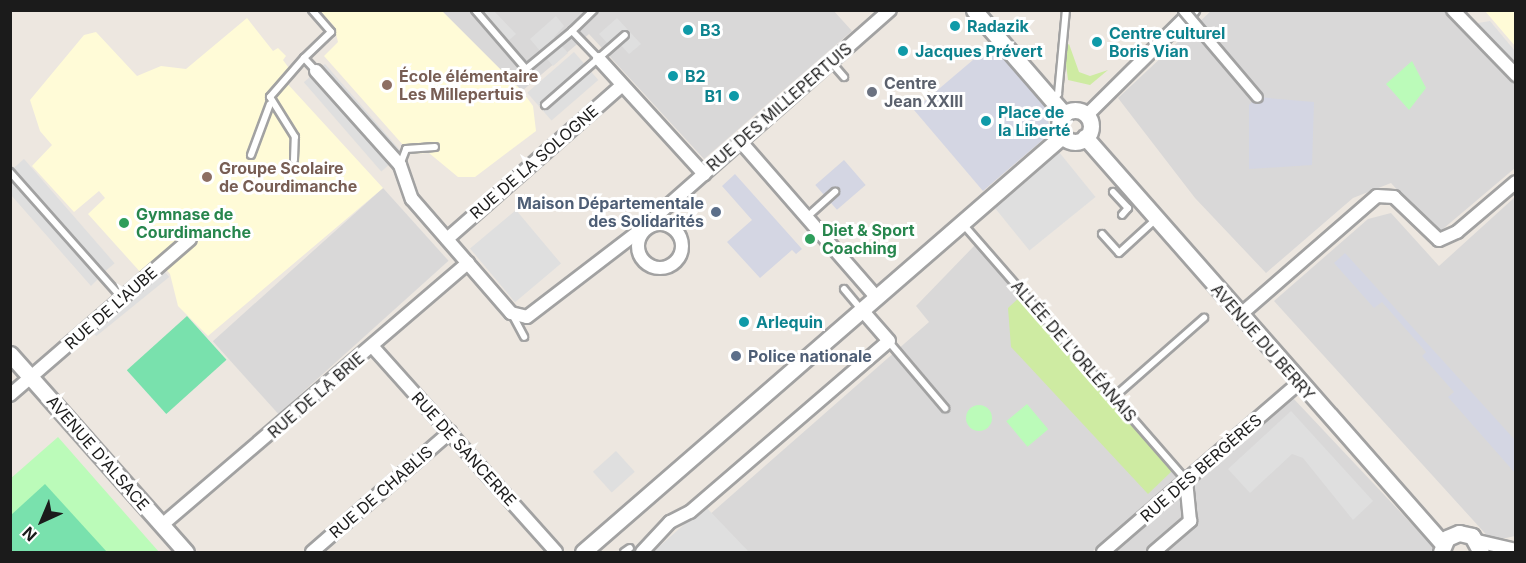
<!DOCTYPE html>
<html>
<head>
<meta charset="utf-8">
<style>
	body { margin:0 }
	#map { position:relative; width:1526px; height:563px; overflow:hidden; background:#ede7e0; font-family:Inter,sans-serif }
	div>[style] { position:absolute }
	.residential>* { inset:0; background:#d9d8d8; transform-origin:0 0 }
	.education>* { inset:0; background:#fffbd7 }
	.grass>* { inset:0; background:#ceeba2 }
	.park>* { inset:0; background:#bbfbb9; transform-origin:0 0 }
	.round { border-radius:50% }
	.pitch>* { inset:0; background:#79e1ad; transform-origin:0 0 }
	.parking>* { inset:0; background:#dfdfdf; transform-origin:0 0 }
	.plaza>* { inset:0; background:#d4d6e3; transform-origin:0 0 }
	.roads { filter:drop-shadow(2px 0 #a2a2a2) drop-shadow(-2px 0 #a2a2a2) drop-shadow(0 2px #a2a2a2) drop-shadow(0 -2px #a2a2a2) }
	.service>* { height:6px; margin:-3px; padding:0 3px; transform-origin:3px; border-radius:3px; background:#fff }
	.minor>* { height:12px; margin:-6px; padding:0 6px; transform-origin:6px; border-radius:6px; background:#fff }
	.minor>.ring { margin:-6px; padding:0; box-sizing:content-box; background:none; border:12px solid #fff; border-radius:50% }
	.tertiary>* { height:15px; margin:-7.5px; padding:0 7.5px; transform-origin:7.5px; border-radius:7.5px; background:#fff }
	.tertiary>.ring { margin:-7.5px; padding:0; box-sizing:content-box; background:none; border:15px solid #fff; border-radius:50% }
	.bridges { filter:drop-shadow(2px 0 #a2a2a2) drop-shadow(-2px 0 #a2a2a2) drop-shadow(0 2px #a2a2a2) drop-shadow(0 -2px #a2a2a2) }
	.pedestrian-bridge>* { height:9px; margin:-4.5px; padding:0 4.5px; transform-origin:4.5px; border-radius:4.5px; background:#fff }
	.dots>* { width:16px; height:16px; translate:-50% -50%; box-sizing:border-box; border:3px solid #fff; border-radius:50% }
	span { translate:-50% -50%; white-space:nowrap; text-align:center; line-height:1.15; -webkit-text-stroke:6px #fff; paint-order:stroke }
	.culture-label { font-size:16px; color:#0d838f; font-weight:700 }
	.left { translate:0 -50%; text-align:left }
	.right { translate:-100% -50%; text-align:right }
	.education-label { font-size:16px; color:#785e54; font-weight:700 }
	.worship-label { font-size:16px; color:#5b616d; font-weight:700 }
	.street-label { font-size:16px; color:#1b1b1b }
	.service-label { font-size:16px; color:#4e5e75; font-weight:700 }
	.leisure-label { font-size:16px; color:#27864d; font-weight:700 }
	.frame { position:absolute; inset:0; border:12px solid #1b1b1b; pointer-events:none }
	.north { position:absolute; left:12px; top:491px; width:60px; height:60px; -webkit-text-stroke:4px #fff; paint-order:stroke; rotate:224deg; font-size:16px; font-weight:700; line-height:24px; text-align:center; color:#1b1b1b }
	.north::after { content:''; display:block; margin:auto; width:21px; height:27px; background:#1b1b1b; clip-path:polygon(50% 0,100% 100%,50% 72%,0 100%) }
</style>
</head>
<body>
<div id="map">
	<div class="residential">
		<div style="clip-path:polygon(833px 10px,852px 31px,704px 159px,589px 34px,522px 91px,442px 11px)"></div>
		<div style="clip-path:polygon(1211px 11px,1448px 11px,1515px 84px,1515px 168px,1437px 234px,1391px 183px,1353px 198px,1266px 273px,1195px 198px,1118px 98px)"></div>
		<div style="left:383px;top:188px;width:98px;height:229px;rotate:48deg"></div>
		<div style="clip-path:polygon(1515px 197px,1515px 536px,1492px 541px,1274px 301px,1368px 219px,1391px 213px,1439px 266px)"></div>
		<div style="clip-path:polygon(975px 245px,1177px 477px,1092px 552px,667px 552px,929px 322px,916px 306px)"></div>
		<div style="clip-path:polygon(1293px 398px,1438px 552px,1104px 552px)"></div>
	</div>
	<div class="education">
		<div style="clip-path:polygon(320px 11px,442px 11px,522px 91px,533px 106px,536px 131px,475px 177px,458px 177px,429px 153px,411px 154px,324px 56px,338px 42px,334px 26px)"></div>
		<div style="clip-path:polygon(1485px 11px,1515px 11px,1515px 46px)"></div>
		<div style="clip-path:polygon(247px 18px,273px 51px,278px 48px,286px 56px,283px 60px,291px 71px,284px 80px,383px 188px,208px 336px,178px 306px,170px 274px,158px 260px,142px 274px,88px 214px,105px 198px,99px 191px,74px 212px,32px 166px,52px 145px,40px 131px,30px 100px,84px 35px,96px 32px,137px 76px,161px 66px,186px 69px)"></div>
	</div>
	<div class="grass">
		<div style="clip-path:polygon(1069px 44px,1079px 72px,1090px 76px,1108px 70px,1090px 85px,1068px 80px,1064px 48px)"></div>
		<div style="clip-path:polygon(1020px 297px,1172px 471px,1148px 494px,1011px 347px,1008px 308px)"></div>
	</div>
	<div class="park">
		<div style="clip-path:polygon(1412px 61px,1426px 88px,1409px 110px,1386px 84px)"></div>
		<div style="left:1027px;top:404px;width:33px;height:27px;rotate:50deg"></div>
		<div class="round" style="left:966px;top:405px;width:26px;height:26px"></div>
		<div style="clip-path:polygon(58px 437px,159px 552px,11px 552px,10px 479px)"></div>
	</div>
	<div class="pitch">
		<div style="left:187px;top:316px;width:59px;height:81px;rotate:48deg"></div>
		<div style="clip-path:polygon(45px 484px,107px 552px,11px 552px,11px 515px)"></div>
	</div>
	<div class="parking">
		<div style="clip-path:polygon(480px 11px,494px 11px,516px 34px,508px 41px)"></div>
		<div style="clip-path:polygon(556px 16px,564px 26px,554px 37px,568px 53px,553px 66px,530px 39px)"></div>
		<div style="clip-path:polygon(617px 18px,641px 44px,629px 54px,615px 39px,609px 45px,599px 34px)"></div>
		<div style="clip-path:polygon(1490px 21px,1515px 51px,1515px 65px,1478px 23px)"></div>
		<div style="left:574px;top:52px;width:37px;height:62px;rotate:49deg"></div>
		<div style="left:325px;top:64px;width:118px;height:28px;rotate:49deg"></div>
		<div style="left:1059px;top:152px;width:58px;height:85px;rotate:51deg"></div>
		<div style="left:24px;top:159px;width:138px;height:14px;rotate:49deg"></div>
		<div style="clip-path:polygon(10px 178px,98px 279px,91px 286px,11px 195px)"></div>
		<div style="left:516px;top:210px;width:70px;height:60px;rotate:50deg"></div>
		<div style="left:161px;top:267px;width:13px;height:94px;rotate:51deg"></div>
		<div style="clip-path:polygon(1291px 411px,1373px 501px,1353px 520px,1303px 458px,1292px 454px,1250px 493px,1228px 469px)"></div>
		<div style="left:616px;top:451px;width:28px;height:31px;rotate:48deg"></div>
		<div style="clip-path:polygon(705px 506px,749px 552px,653px 552px)"></div>
	</div>
	<div class="plaza">
		<div style="clip-path:polygon(993px 43px,1046px 106px,1049px 126px,1045px 138px,983px 191px,914px 110px)"></div>
		<div style="clip-path:polygon(1257px 97px,1314px 102px,1312px 165px,1249px 169px,1249px 105px)"></div>
		<div style="left:844px;top:160px;width:33px;height:38px;rotate:49deg"></div>
		<div style="clip-path:polygon(735px 174px,802px 249px,796px 254px,792px 250px,760px 278px,727px 242px,752px 220px,722px 186px)"></div>
		<div style="clip-path:polygon(1345px 253px,1515px 440px,1515px 473px,1448px 397px,1454px 392px,1422px 356px,1426px 352px,1382px 302px,1374px 308px,1334px 263px)"></div>
	</div>
	<div class="roads">
		<div class="service">
			<div style="left:312px;top:10px;width:29px;rotate:49deg"></div>
			<div style="left:331px;top:32px;width:37px;rotate:136deg"></div>
			<div style="left:304px;top:58px;width:18px;rotate:47deg"></div>
			<div style="left:475px;top:10px;width:78px;rotate:49.2deg"></div>
			<div style="left:526px;top:69px;width:60px;rotate:-39.6deg"></div>
			<div style="left:572px;top:31px;width:39px;rotate:46deg"></div>
			<div style="left:572px;top:31px;width:30px;rotate:-44deg"></div>
			<div style="left:831px;top:62px;width:20px;rotate:49deg"></div>
			<div style="left:1052px;top:99px;width:8px;rotate:-40deg"></div>
			<div style="left:1058px;top:94px;width:84px;rotate:-84.6deg"></div>
			<div style="left:545px;top:105px;width:106px;rotate:-41.2deg"></div>
			<div style="left:251px;top:155px;width:54px;rotate:-69.6deg"></div>
			<div style="left:294px;top:160px;width:23px;rotate:-88deg"></div>
			<div style="left:295px;top:137px;width:47px;rotate:-122deg"></div>
			<div style="left:270px;top:97px;width:52px;rotate:-48.9deg"></div>
			<div style="left:400px;top:165px;width:17px;rotate:-69deg"></div>
			<div style="left:406px;top:149px;width:29px;rotate:-4deg"></div>
			<div style="left:10px;top:172px;width:169px;rotate:48.4deg"></div>
			<div style="left:1113px;top:192px;width:22px;rotate:47deg"></div>
			<div style="left:1128px;top:208px;width:9px;rotate:131deg"></div>
			<div style="left:807px;top:217px;width:38px;rotate:-42deg"></div>
			<div style="left:962px;top:223px;width:341px;rotate:48.9deg"></div>
			<div style="left:1102px;top:234px;width:25px;rotate:48deg"></div>
			<div style="left:1119px;top:253px;width:49px;rotate:-42.5deg"></div>
			<div style="left:844px;top:289px;width:26px;rotate:50deg"></div>
			<div style="left:512px;top:314px;width:26px;rotate:62deg"></div>
			<div style="left:889px;top:342px;width:87px;rotate:49.7deg"></div>
			<div style="left:1114px;top:397px;width:120px;rotate:-41.3deg"></div>
			<div style="left:624px;top:552px;width:7px;rotate:-34deg"></div>
		</div>
		<div class="minor">
			<div style="left:1453px;top:10px;width:91px;rotate:45.9deg"></div>
			<div style="left:599px;top:59px;width:156px;rotate:47.6deg"></div>
			<div style="left:316px;top:71px;width:126px;rotate:48.2deg"></div>
			<div style="left:400px;top:165px;width:36px;rotate:71deg"></div>
			<div style="left:412px;top:199px;width:151px;rotate:49deg"></div>
			<div style="left:511px;top:313px;width:16px;rotate:14deg"></div>
			<div style="left:527px;top:317px;width:141px;rotate:-37.5deg"></div>
			<div style="left:1086px;top:116px;width:151px;rotate:-44.7deg"></div>
			<div style="left:741px;top:142px;width:206px;rotate:48.9deg"></div>
			<div class="ring" style="left:638px;top:224px;width:32px;height:32px"></div>
			<div style="left:646px;top:225px;width:325px;rotate:-41.4deg"></div>
			<div style="left:447px;top:239px;width:233px;rotate:-41.3deg"></div>
			<div style="left:1240px;top:315px;width:181px;rotate:-41deg"></div>
			<div style="left:1377px;top:196px;width:17px;rotate:3deg"></div>
			<div style="left:1394px;top:197px;width:62px;rotate:43.7deg"></div>
			<div style="left:1439px;top:240px;width:20px;rotate:-24deg"></div>
			<div style="left:1457px;top:232px;width:77px;rotate:-40.3deg"></div>
			<div style="left:372px;top:346px;width:276px;rotate:48.2deg"></div>
			<div style="left:10px;top:395px;width:238px;rotate:-40.9deg"></div>
			<div style="left:162px;top:525px;width:403px;rotate:-40.6deg"></div>
			<div style="left:1477px;top:541px;width:40px;rotate:13deg"></div>
			<div style="left:312px;top:552px;width:183px;rotate:-41deg"></div>
			<div style="left:642px;top:552px;width:41px;rotate:-47deg"></div>
			<div style="left:670px;top:522px;width:22px;rotate:-27deg"></div>
			<div style="left:690px;top:512px;width:262px;rotate:-40.7deg"></div>
			<div style="left:889px;top:341px;width:41px;rotate:-131.1deg"></div>
			<div style="left:1103px;top:552px;width:259px;rotate:-40.8deg"></div>
			<div style="left:1154px;top:552px;width:48px;rotate:-40.7deg"></div>
			<div style="left:1190px;top:521px;width:41px;rotate:-95.6deg"></div>
		</div>
		<div class="tertiary">
			<div style="left:974px;top:10px;width:138px;rotate:49.1deg"></div>
			<div class="ring" style="left:1059px;top:110px;width:17px;height:17px"></div>
			<div style="left:1085px;top:137px;width:542px;rotate:48.66deg"></div>
			<div style="left:10px;top:354px;width:265px;rotate:48.4deg"></div>
			<div style="left:583px;top:552px;width:634px;rotate:-40.97deg"></div>
			<div style="left:1441px;top:552px;width:15px;rotate:-67deg"></div>
			<div style="left:1447px;top:538px;width:13px;rotate:-23deg"></div>
			<div style="left:1459px;top:533px;width:13px;rotate:13deg"></div>
			<div style="left:1472px;top:536px;width:18px;rotate:61deg"></div>
		</div>
	</div>
	<div class="bridges">
		<div class="pedestrian-bridge">
			<div style="left:1183px;top:10px;width:114px;rotate:49.6deg"></div>
		</div>
	</div>
	<div class="dots">
		<div style="left:955px;top:26px;background:#0f9aa8"></div>
		<div style="left:688px;top:30px;background:#0f9aa8"></div>
		<div style="left:1097px;top:42px;background:#0f9aa8"></div>
		<div style="left:903px;top:51px;background:#0f9aa8"></div>
		<div style="left:673px;top:76px;background:#0f9aa8"></div>
		<div style="left:387px;top:85px;background:#8d6e63"></div>
		<div style="left:872px;top:92px;background:#6b7280"></div>
		<div style="left:734px;top:96px;background:#0f9aa8"></div>
		<div style="left:986px;top:121px;background:#0f9aa8"></div>
		<div style="left:207px;top:177px;background:#8d6e63"></div>
		<div style="left:716px;top:212px;background:#5c6f8a"></div>
		<div style="left:124px;top:223px;background:#2e9e5b"></div>
		<div style="left:810px;top:239px;background:#2e9e5b"></div>
		<div style="left:744px;top:322px;background:#0f9aa8"></div>
		<div style="left:736px;top:356px;background:#5c6f8a"></div>
	</div>
	<div class="culture-label">
		<span class="left" style="left:967px;top:26px">Radazik</span>
		<span class="left" style="left:700px;top:30px">B3</span>
		<span class="left" style="left:1109px;top:42px">Centre culturel<br>Boris Vian</span>
		<span class="left" style="left:915px;top:51px">Jacques Prévert</span>
		<span class="left" style="left:685px;top:76px">B2</span>
		<span class="right" style="left:722px;top:96px">B1</span>
		<span class="left" style="left:998px;top:121px">Place de<br>la Liberté</span>
		<span class="left" style="left:756px;top:322px">Arlequin</span>
	</div>
	<div class="education-label">
		<span class="left" style="left:399px;top:85px">École élémentaire<br>Les Millepertuis</span>
		<span class="left" style="left:219px;top:177px">Groupe Scolaire<br>de Courdimanche</span>
	</div>
	<div class="worship-label">
		<span class="left" style="left:884px;top:92px">Centre<br>Jean XXIII</span>
	</div>
	<div class="street-label">
		<span style="left:779px;top:107px;rotate:-41deg">RUE DES MILLEPERTUIS</span>
		<span style="left:534px;top:162px;rotate:-41deg">RUE DE LA SOLOGNE</span>
		<span style="left:111px;top:308px;rotate:-41deg">RUE DE L'AUBE</span>
		<span style="left:1263px;top:342px;rotate:49deg">AVENUE DU BERRY</span>
		<span style="left:1074px;top:351px;rotate:49deg">ALLÉE DE L'ORLÉANAIS</span>
		<span style="left:316px;top:395px;rotate:-41deg">RUE DE LA BRIE</span>
		<span style="left:464px;top:449px;rotate:48deg">RUE DE SANCERRE</span>
		<span style="left:98px;top:453px;rotate:49deg">AVENUE D'ALSACE</span>
		<span style="left:1201px;top:468px;rotate:-41deg">RUE DES BERGÈRES</span>
		<span style="left:381px;top:492px;rotate:-41deg">RUE DE CHABLIS</span>
	</div>
	<div class="service-label">
		<span class="right" style="left:704px;top:212px">Maison Départementale<br>des Solidarités</span>
		<span class="left" style="left:748px;top:356px">Police nationale</span>
	</div>
	<div class="leisure-label">
		<span class="left" style="left:136px;top:223px">Gymnase de<br>Courdimanche</span>
		<span class="left" style="left:822px;top:239px">Diet &amp; Sport<br>Coaching</span>
	</div>
	<div class="frame"></div>
	<div class="north">N</div>
</div>
</body>
</html>
